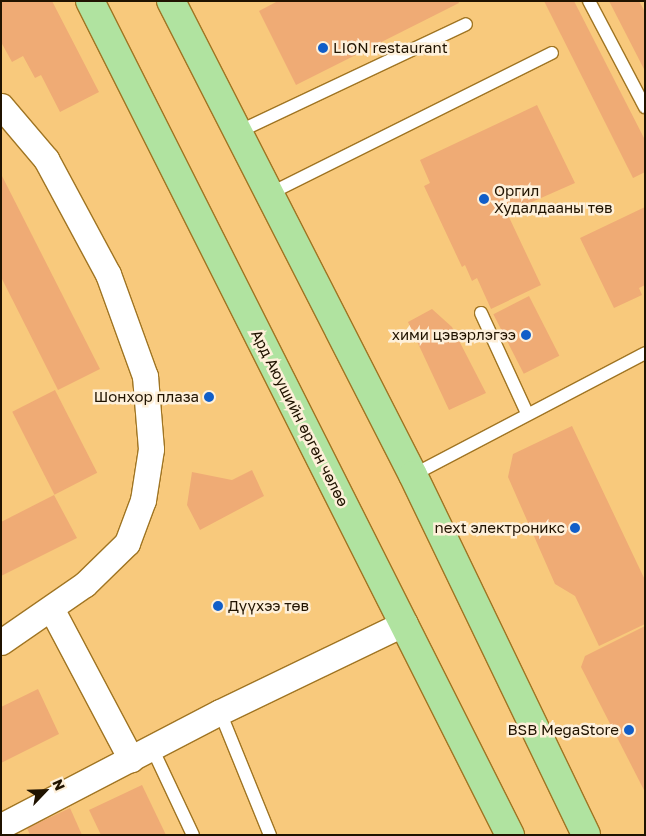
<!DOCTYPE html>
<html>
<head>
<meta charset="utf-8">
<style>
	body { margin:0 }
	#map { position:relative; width:646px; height:836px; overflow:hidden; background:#f8c97c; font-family:"Golos Text",sans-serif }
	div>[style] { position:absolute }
	.building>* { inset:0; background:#efab75; transform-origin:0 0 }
	.roads { filter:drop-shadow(1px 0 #a07523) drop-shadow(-1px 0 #a07523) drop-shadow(0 1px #a07523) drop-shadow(0 -1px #a07523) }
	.lane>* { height:12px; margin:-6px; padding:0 6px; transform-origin:6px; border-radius:6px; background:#fff }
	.street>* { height:25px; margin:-12.5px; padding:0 12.5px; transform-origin:12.5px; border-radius:12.5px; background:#fff }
	.primary>* { height:28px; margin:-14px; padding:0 14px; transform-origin:14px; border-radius:14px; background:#b0e3a0 }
	.dots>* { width:14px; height:14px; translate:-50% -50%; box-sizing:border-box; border:2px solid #fef0da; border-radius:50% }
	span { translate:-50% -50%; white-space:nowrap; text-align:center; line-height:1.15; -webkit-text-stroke:5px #fef0da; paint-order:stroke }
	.poi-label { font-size:15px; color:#201300 }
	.left { translate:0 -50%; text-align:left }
	.right { translate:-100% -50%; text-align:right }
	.street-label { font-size:15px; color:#201300 }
	.frame { position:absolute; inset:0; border:2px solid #201300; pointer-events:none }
	.north { position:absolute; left:20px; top:766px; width:50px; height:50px; -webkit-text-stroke:4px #fef0da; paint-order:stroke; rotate:66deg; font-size:14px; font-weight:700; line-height:20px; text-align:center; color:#201300 }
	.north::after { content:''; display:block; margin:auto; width:18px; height:22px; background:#201300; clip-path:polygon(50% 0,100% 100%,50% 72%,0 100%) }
</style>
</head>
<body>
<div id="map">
	<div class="building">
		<div style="clip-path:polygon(1px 1px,52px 1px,99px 92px,60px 112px,41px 75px,35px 78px,23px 56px,12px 62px,1px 42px)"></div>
		<div style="clip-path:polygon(278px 1px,458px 1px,459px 3px,296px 85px,259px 11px)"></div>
		<div style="clip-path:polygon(544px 1px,574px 1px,645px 140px,645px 172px,633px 178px)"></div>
		<div style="clip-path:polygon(609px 1px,639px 1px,645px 12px,645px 71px)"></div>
		<div style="clip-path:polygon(537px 105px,575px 183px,507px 213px,541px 285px,491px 309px,477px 278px,472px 281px,465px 265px,462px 267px,424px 186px,430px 183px,420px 160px)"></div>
		<div style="clip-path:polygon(1px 174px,100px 369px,58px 390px,1px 277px)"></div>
		<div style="clip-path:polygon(645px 207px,645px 285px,639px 288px,642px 295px,614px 308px,580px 238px)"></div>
		<div style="left:529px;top:296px;width:67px;height:40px;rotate:63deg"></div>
		<div style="clip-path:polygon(432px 309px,452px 327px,486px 393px,449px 410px,408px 322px)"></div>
		<div style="left:55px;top:390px;width:93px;height:48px;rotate:63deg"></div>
		<div style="clip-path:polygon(572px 426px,645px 580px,645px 624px,599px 646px,575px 596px,555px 584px,508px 477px,513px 454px)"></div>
		<div style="clip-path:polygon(252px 470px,264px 496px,200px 530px,187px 505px,192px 472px,232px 480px)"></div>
		<div style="clip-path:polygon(54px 495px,77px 538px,1px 576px,1px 522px)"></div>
		<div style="clip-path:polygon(645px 626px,645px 792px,581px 667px,585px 656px)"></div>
		<div style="clip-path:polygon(38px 689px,59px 734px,1px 763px,1px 707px)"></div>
		<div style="clip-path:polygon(142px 785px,166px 835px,101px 835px,89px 810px)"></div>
		<div style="clip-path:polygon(70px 808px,82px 835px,30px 835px,27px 828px)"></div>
	</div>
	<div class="roads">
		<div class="lane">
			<div style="left:589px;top:1px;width:120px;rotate:62.2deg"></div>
			<div style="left:238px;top:132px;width:252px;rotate:-25.3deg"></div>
			<div style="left:269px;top:194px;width:316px;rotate:-26.5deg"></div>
			<div style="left:481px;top:313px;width:110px;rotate:65.3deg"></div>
			<div style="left:413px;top:475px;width:262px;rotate:-27.7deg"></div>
			<div style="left:220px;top:712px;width:133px;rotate:67.9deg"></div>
			<div style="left:152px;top:748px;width:96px;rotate:64.8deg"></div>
		</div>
		<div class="street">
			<div style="left:1px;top:106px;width:70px;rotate:49.7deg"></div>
			<div style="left:46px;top:159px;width:131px;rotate:61.7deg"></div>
			<div style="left:108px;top:274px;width:109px;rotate:70.1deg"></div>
			<div style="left:145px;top:376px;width:73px;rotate:85.3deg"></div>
			<div style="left:151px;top:449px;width:52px;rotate:98.9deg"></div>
			<div style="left:143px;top:500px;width:46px;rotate:110.4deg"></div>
			<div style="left:127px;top:543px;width:59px;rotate:135.7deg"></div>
			<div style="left:85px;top:584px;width:102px;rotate:145.4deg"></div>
			<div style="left:52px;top:610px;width:169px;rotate:62.1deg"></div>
			<div style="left:1px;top:826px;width:247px;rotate:-27.5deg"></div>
			<div style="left:220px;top:712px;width:205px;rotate:-25.7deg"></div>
		</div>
		<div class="primary">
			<div style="left:90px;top:1px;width:934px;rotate:63.27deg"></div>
			<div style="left:171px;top:1px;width:532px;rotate:62.95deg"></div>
			<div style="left:413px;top:475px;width:399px;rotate:64.3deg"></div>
		</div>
	</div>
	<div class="dots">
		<div style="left:323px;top:48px;background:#115ec8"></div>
		<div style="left:484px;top:199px;background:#115ec8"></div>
		<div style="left:526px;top:335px;background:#115ec8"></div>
		<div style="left:209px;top:397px;background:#115ec8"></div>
		<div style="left:575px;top:528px;background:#115ec8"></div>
		<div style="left:218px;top:606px;background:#115ec8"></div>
		<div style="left:629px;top:730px;background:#115ec8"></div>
	</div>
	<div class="poi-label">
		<span class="left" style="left:333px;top:48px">LION restaurant</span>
		<span class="left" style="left:494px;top:199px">Оргил<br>Худалдааны төв</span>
		<span class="right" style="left:516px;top:335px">хими цэвэрлэгээ</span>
		<span class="right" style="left:199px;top:397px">Шонхор плаза</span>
		<span class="right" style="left:565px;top:528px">next электроникс</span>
		<span class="left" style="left:228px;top:606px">Дүүхээ төв</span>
		<span class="right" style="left:619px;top:730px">BSB MegaStore</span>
	</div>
	<div class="street-label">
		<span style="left:300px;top:418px;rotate:63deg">Ард Аюушийн өргөн чөлөө</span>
	</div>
	<div class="frame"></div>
	<div class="north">N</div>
</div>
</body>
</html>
